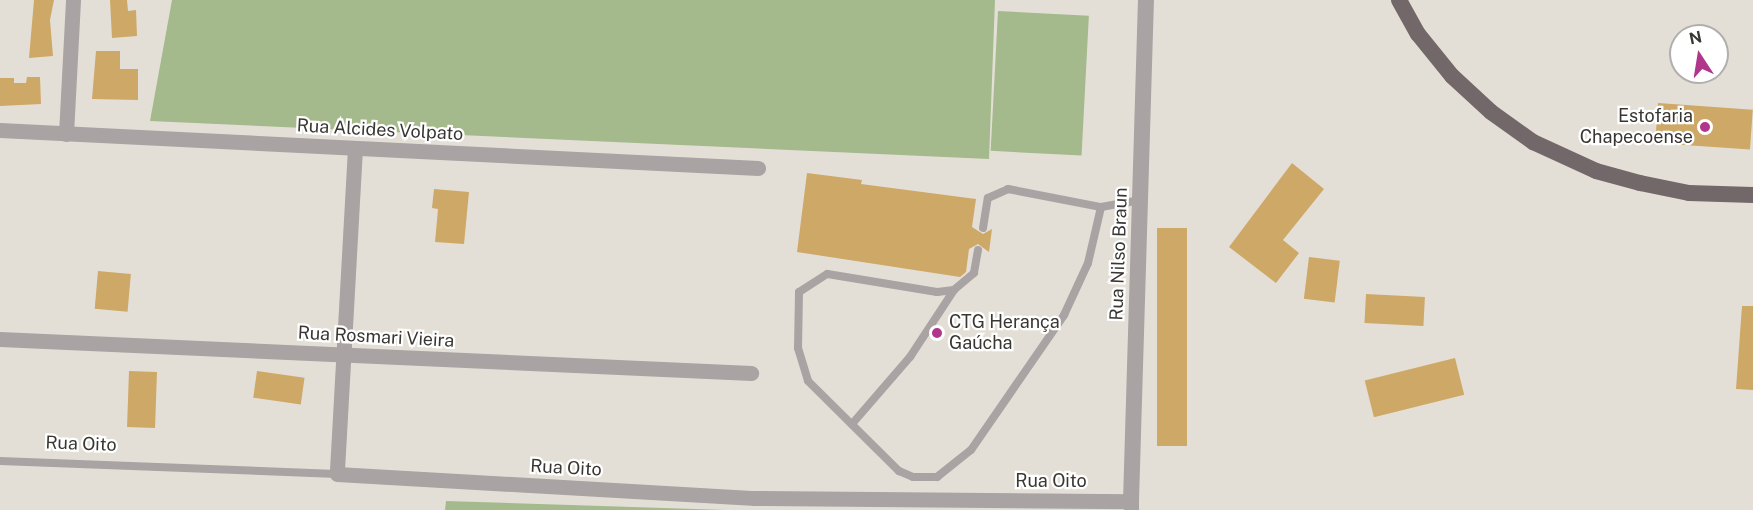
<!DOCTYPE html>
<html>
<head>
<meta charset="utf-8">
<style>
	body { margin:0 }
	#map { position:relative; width:1753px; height:510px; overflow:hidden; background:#e4dfd6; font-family:"Public Sans",sans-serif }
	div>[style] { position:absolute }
	.green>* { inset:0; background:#a4ba8c; transform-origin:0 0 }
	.building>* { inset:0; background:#cea866; transform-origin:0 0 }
	.service>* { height:8px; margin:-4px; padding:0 4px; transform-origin:4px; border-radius:4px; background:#a9a3a4 }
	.minor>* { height:15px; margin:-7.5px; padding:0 7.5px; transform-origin:7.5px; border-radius:7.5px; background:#a9a3a4 }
	.tertiary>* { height:16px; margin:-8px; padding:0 8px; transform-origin:8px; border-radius:8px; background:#a9a3a4 }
	.trunk>* { height:16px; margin:-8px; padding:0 8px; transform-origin:8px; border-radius:8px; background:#726869 }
	.dots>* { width:16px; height:16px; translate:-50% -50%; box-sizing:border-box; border:3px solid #fff; border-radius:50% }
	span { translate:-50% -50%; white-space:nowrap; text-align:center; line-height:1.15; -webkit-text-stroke:4.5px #fff; paint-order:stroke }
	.poi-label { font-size:18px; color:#393733 }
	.right { translate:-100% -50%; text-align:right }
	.left { translate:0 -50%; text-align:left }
	.street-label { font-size:18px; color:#393733 }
	.north { position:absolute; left:1669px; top:24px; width:60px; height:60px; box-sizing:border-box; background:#fff; border:2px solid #b0afad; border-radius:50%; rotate:348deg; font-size:16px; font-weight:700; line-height:24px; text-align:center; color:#393733 }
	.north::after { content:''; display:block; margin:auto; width:21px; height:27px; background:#af368b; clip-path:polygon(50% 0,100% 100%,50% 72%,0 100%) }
</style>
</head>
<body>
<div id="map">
	<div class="green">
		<div style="clip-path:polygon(172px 0,995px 0,989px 159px,150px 121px)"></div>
		<div style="left:998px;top:11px;width:91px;height:140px;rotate:3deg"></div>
		<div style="clip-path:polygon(446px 501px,726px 510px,445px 510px)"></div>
	</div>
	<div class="building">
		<div style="clip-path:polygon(34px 0,54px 0,50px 20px,53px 56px,29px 58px)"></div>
		<div style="clip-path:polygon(110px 0,127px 0,128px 11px,136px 10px,137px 36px,112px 38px)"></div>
		<div style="clip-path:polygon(96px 51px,120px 51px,120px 69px,138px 69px,138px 100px,92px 99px)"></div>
		<div style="clip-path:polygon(27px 77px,40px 77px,41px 104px,0 106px,0 78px,14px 78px,14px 83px,26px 83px)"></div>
		<div style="left:1658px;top:103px;width:95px;height:40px;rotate:4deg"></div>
		<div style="clip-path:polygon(1292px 163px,1324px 189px,1283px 240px,1299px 253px,1276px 283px,1229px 247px)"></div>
		<div style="clip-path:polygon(807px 173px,862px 180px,861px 184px,976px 199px,972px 227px,983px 234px,992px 229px,989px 252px,978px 244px,969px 249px,966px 272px,960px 277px,797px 252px)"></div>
		<div style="clip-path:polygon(434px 189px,469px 192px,464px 244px,435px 242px,438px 209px,432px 208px)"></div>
		<div style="left:1157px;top:228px;width:30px;height:218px"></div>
		<div style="left:1309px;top:257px;width:31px;height:42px;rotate:7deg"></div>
		<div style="left:98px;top:271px;width:33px;height:38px;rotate:5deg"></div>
		<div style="left:1366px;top:294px;width:59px;height:29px;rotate:3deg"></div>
		<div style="clip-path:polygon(1742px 306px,1753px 306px,1753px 390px,1736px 389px)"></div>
		<div style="left:1455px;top:358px;width:38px;height:93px;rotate:76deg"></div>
		<div style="left:129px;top:371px;width:28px;height:56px;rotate:2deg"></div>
		<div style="left:257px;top:371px;width:48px;height:27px;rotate:8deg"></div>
	</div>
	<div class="service">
		<div style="left:983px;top:228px;width:30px;rotate:-81deg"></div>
		<div style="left:988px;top:198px;width:22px;rotate:-24deg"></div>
		<div style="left:1008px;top:189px;width:95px;rotate:11deg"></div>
		<div style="left:1101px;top:207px;width:40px;rotate:-10deg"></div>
		<div style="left:978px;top:250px;width:23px;rotate:100deg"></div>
		<div style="left:974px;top:273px;width:26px;rotate:140deg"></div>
		<div style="left:954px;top:290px;width:17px;rotate:173deg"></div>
		<div style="left:937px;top:292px;width:111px;rotate:-170.7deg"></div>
		<div style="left:827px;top:274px;width:33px;rotate:147deg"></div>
		<div style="left:799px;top:292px;width:56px;rotate:91deg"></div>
		<div style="left:798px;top:348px;width:34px;rotate:73deg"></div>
		<div style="left:808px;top:381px;width:128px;rotate:44.7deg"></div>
		<div style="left:899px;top:471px;width:15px;rotate:23deg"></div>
		<div style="left:913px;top:477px;width:24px"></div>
		<div style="left:937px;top:477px;width:43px;rotate:-38.5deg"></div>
		<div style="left:971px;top:450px;width:164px;rotate:-55.4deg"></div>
		<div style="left:1064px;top:315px;width:57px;rotate:-65.2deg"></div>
		<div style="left:1088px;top:263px;width:57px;rotate:-76.9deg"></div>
		<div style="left:852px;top:424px;width:89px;rotate:-49.1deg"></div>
		<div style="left:910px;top:357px;width:80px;rotate:-56.7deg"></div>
		<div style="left:0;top:461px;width:337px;rotate:2.2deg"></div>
	</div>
	<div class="minor">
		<div style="left:0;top:130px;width:759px;rotate:2.87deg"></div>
		<div style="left:66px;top:134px;width:134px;rotate:-87deg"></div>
		<div style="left:355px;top:148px;width:326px;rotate:93.2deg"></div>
		<div style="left:337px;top:474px;width:419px;rotate:3.3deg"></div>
		<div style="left:755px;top:498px;width:376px;rotate:0.5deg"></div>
		<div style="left:1131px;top:501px;width:9px;rotate:90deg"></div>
		<div style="left:0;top:339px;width:752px;rotate:2.59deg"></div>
	</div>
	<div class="tertiary">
		<div style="left:1131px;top:501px;width:501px;rotate:-88.29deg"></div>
	</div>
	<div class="trunk">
		<div style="left:1399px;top:0;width:39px;rotate:61deg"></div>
		<div style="left:1418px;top:34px;width:54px;rotate:51deg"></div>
		<div style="left:1452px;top:76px;width:53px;rotate:42.7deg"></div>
		<div style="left:1491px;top:112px;width:52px;rotate:35.5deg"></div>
		<div style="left:1533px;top:142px;width:69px;rotate:24.7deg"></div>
		<div style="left:1596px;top:171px;width:46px;rotate:15.3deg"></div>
		<div style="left:1640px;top:183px;width:50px;rotate:11.5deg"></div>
		<div style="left:1689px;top:193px;width:64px;rotate:1.8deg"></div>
	</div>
	<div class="dots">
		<div style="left:1705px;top:127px;background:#af368b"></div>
		<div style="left:937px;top:333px;background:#af368b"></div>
	</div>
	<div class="poi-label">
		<span class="right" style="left:1693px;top:127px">Estofaria<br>Chapecoense</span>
		<span class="left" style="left:949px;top:333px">CTG Herança<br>Gaúcha</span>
	</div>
	<div class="street-label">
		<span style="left:380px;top:130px;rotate:3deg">Rua Alcides Volpato</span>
		<span style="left:1119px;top:254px;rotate:-88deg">Rua Nilso Braun</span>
		<span style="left:376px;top:337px;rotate:3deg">Rua Rosmari Vieira</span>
		<span style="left:81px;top:444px;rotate:2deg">Rua Oito</span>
		<span style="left:566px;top:468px;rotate:3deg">Rua Oito</span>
		<span style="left:1051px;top:481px">Rua Oito</span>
	</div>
	<div class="north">N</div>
</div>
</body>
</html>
